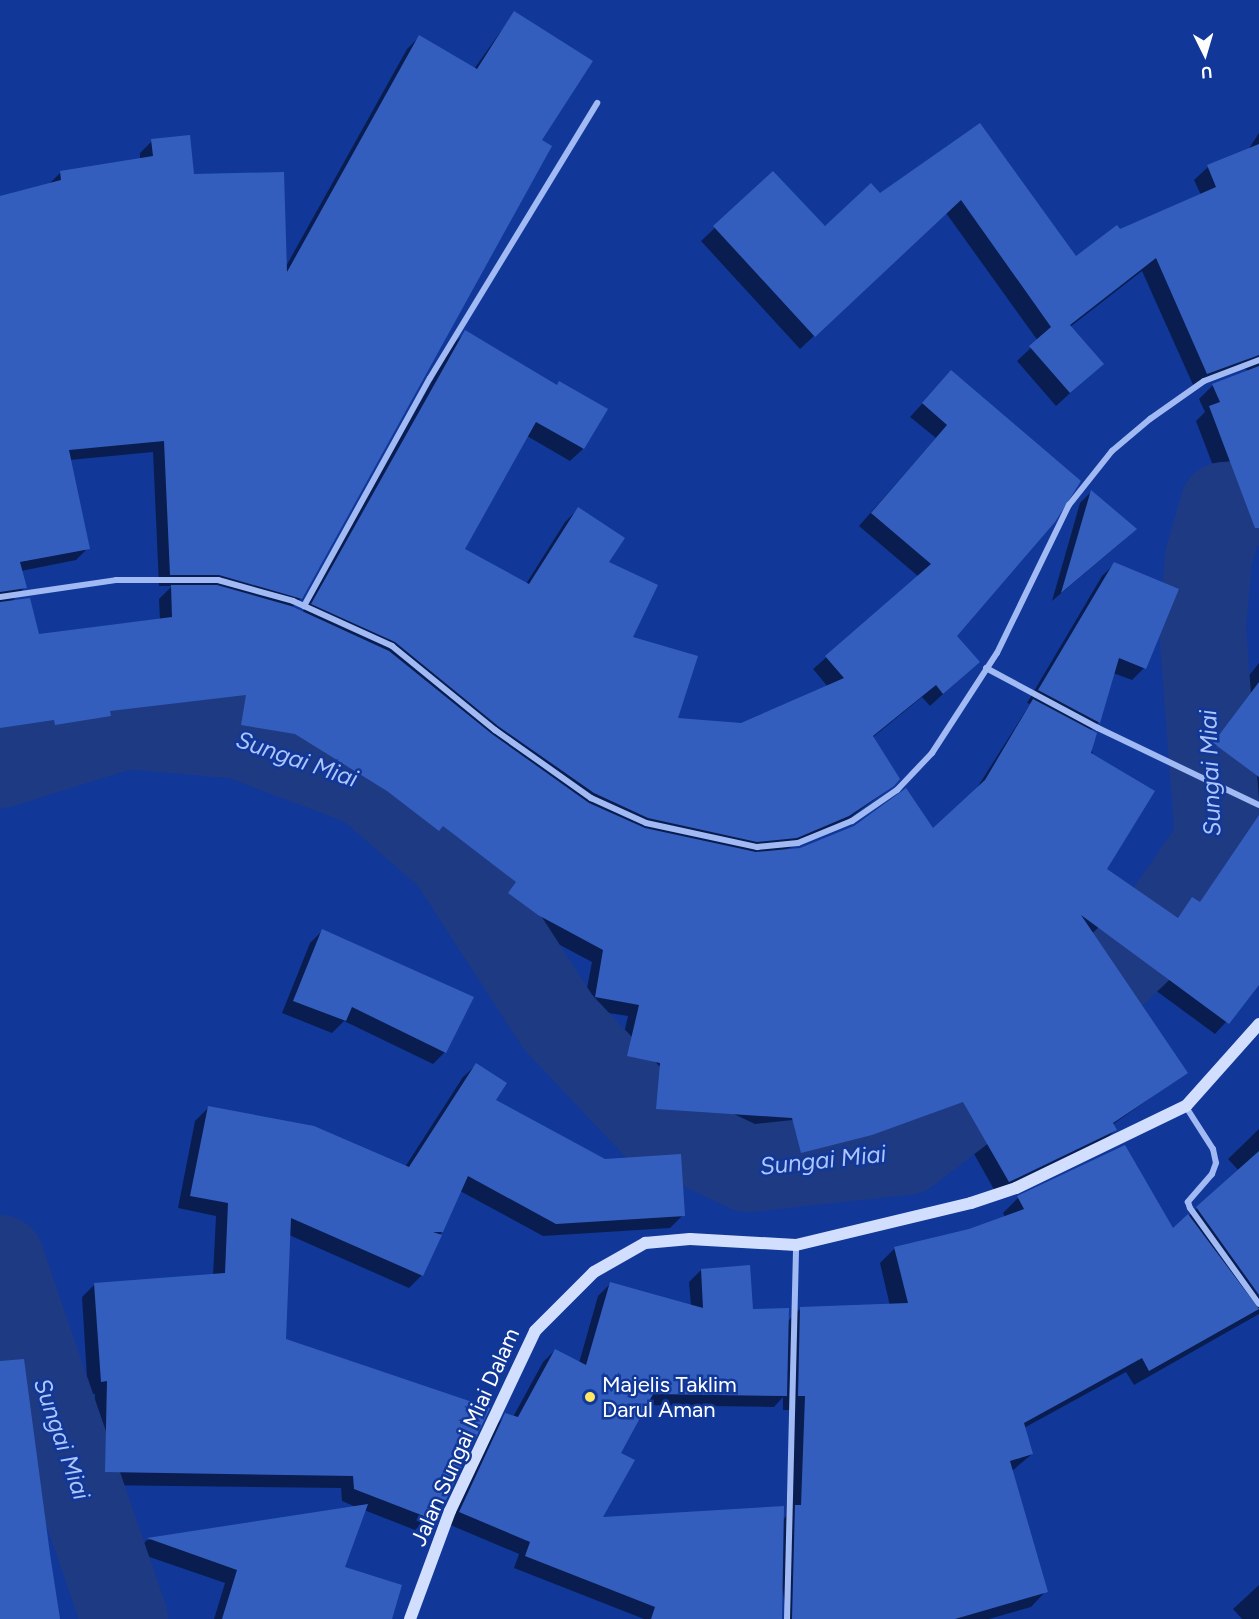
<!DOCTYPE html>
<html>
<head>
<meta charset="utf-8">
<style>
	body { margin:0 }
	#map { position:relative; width:1259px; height:1619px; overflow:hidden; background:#113898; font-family:Figtree,sans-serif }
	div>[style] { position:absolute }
	.shadow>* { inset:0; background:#0007 }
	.river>* { height:87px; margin:-43.5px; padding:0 43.5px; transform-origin:43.5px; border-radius:43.5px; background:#1e3a83 }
	.building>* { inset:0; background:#345ebe }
	.street>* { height:6px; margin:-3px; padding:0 3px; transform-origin:3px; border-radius:3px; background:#a1baf4 }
	.secondary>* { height:12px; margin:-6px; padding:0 6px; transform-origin:6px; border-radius:6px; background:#d1defd }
	.dots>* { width:16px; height:16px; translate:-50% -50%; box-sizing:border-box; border:3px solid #113898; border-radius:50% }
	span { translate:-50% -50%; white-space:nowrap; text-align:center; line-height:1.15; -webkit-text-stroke:5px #113898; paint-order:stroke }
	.poi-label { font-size:22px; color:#fff }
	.left { translate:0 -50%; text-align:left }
	.street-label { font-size:22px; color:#fff }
	.water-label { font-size:24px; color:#aec5fb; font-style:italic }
	.north { position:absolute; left:1175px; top:24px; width:60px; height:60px; -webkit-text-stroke:4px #113898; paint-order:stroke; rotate:175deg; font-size:16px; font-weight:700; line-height:24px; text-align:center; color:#fff }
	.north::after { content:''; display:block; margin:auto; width:21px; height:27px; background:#fff; clip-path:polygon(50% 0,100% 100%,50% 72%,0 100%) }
</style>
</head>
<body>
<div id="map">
	<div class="shadow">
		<div style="clip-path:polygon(evenodd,514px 13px,540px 141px,301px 598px,291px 608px,302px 613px,453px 344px,466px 332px,556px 386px,606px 410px,583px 449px,570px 461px,527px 436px,463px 549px,526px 584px,565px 522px,578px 509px,607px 563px,631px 638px,676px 719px,741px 725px,828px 687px,813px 669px,919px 577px,859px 526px,936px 438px,910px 417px,951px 372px,955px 636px,978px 662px,930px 706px,922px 697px,872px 738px,886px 791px,835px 829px,782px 851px,932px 830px,975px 791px,1030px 704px,1027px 703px,1102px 576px,1114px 564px,1144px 668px,1132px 680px,1113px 673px,1099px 722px,1090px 731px,1105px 869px,1176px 918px,1193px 899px,1197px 902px,1240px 845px,1259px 856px,1259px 976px,1226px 1022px,1215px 1034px,1106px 954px,1186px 1073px,1112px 1125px,1115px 1130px,1103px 1142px,996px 1193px,951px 1113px,858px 1147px,789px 1164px,780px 1130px,644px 1120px,648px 1075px,616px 1068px,628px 1016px,583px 1009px,592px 962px,526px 927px,497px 905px,505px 895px,431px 838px,426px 842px,375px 802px,283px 745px,230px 736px,235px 706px,103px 722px,97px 727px,43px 736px,42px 731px,0 738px,0 197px,48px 185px,61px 172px,140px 159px,140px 153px,152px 141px,285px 268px,407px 49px,419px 37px,474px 69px,514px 13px,153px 452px,159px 586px,172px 586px,159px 599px,160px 620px,38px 636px,12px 601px,25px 587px,21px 571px,76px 560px,88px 548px,70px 460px,153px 452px)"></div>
		<div style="clip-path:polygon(980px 125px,1075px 259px,1119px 231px,1201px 195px,1194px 180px,1208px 167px,1248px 150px,1259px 133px,1259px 478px,1223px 492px,1196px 421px,1205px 412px,1199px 399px,1213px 385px,1249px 371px,1243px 368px,1194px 387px,1142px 271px,1070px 327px,1102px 364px,1056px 406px,1017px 361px,1038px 341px,946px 213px,800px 349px,701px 241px,773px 173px,825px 229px,880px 195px)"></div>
		<div style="clip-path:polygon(1091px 492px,1124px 540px,1052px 601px,1080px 503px)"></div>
		<div style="clip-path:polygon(1259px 663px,1259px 804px,1199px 759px,1245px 699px,1236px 692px)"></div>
		<div style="clip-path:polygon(322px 931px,445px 1052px,433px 1064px,344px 1021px,332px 1033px,282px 1013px,310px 943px)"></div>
		<div style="clip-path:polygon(476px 1065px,494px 1101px,683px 1215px,670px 1228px,543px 1236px,460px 1191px,422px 1275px,409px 1288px,289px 1235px,284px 1340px,442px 1505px,415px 1530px,364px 1510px,343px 1568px,390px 1619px,214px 1619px,225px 1583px,135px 1552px,147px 1540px,356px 1507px,342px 1501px,341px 1488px,93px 1485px,95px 1394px,88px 1394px,82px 1297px,95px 1284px,213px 1276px,216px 1216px,178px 1208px,195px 1121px,208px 1108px,405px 1167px,463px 1077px)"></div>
		<div style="clip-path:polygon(evenodd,1259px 1129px,1259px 1314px,1134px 1385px,1126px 1372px,1024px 1428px,1032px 1454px,1012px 1471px,1046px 1591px,1031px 1607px,989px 1619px,788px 1619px,779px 1571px,772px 1619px,644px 1619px,514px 1568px,519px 1554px,448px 1524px,494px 1427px,506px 1415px,513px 1417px,543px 1362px,555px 1350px,579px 1363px,598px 1296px,610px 1284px,691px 1306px,689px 1282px,701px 1270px,752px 1311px,787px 1322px,800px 1309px,890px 1306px,880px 1263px,895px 1248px,969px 1231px,1005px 1217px,1003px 1213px,1018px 1198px,1173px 1230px,1239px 1171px,1228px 1159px,1259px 1129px,783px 1397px,783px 1410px,791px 1410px,786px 1516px,783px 1520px,600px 1519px,619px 1453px,645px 1405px,774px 1407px,783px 1397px)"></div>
		<div style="clip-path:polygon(0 1325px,12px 1388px,59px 1619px,0 1619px)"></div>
		<div style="clip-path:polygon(1259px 1585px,1259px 1619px,1242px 1619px,1233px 1609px)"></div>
	</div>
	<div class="river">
		<div style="left:0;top:764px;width:131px;rotate:-17.3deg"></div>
		<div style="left:125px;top:725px;width:114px;rotate:5deg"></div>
		<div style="left:239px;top:735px;width:136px;rotate:20.7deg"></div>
		<div style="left:366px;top:783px;width:113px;rotate:41deg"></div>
		<div style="left:451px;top:857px;width:195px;rotate:57.1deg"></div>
		<div style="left:557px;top:1021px;width:141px;rotate:46.7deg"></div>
		<div style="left:654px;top:1124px;width:103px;rotate:25.3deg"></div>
		<div style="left:747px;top:1168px;width:160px;rotate:-6.1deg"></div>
		<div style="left:906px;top:1151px;width:143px;rotate:-37.6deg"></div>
		<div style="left:1019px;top:1064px;width:190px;rotate:-44.1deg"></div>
		<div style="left:1155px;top:932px;width:111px;rotate:-55.3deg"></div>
		<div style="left:1218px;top:841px;width:215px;rotate:-94.3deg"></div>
		<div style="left:1202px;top:627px;width:70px;rotate:-85.1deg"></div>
		<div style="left:1208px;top:557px;width:54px;rotate:-73.9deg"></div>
		<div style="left:1223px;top:505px;width:36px;rotate:-5deg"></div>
		<div style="left:0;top:1258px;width:382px;rotate:71deg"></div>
	</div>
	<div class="building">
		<div style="clip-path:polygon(514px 11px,593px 61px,542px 140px,552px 146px,302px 599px,219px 575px,170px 575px,164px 441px,69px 450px,90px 549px,20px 562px,27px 588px,0 592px,0 196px,61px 180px,60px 171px,153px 156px,151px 139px,190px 135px,194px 174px,284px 172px,287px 272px,419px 35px,477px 69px)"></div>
		<div style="clip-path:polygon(980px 123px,1076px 256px,1117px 225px,1120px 229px,1216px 187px,1207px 165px,1259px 144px,1259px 355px,1207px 374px,1156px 258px,1070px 325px,1104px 364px,1070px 393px,1029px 346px,1051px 327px,961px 200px,815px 337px,713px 226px,773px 171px,825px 226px,871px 183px,880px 193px)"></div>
		<div style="clip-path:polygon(465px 330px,557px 385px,559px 381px,608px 409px,584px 449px,536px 422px,465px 549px,529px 584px,578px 507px,625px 538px,609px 562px,658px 585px,633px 637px,698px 656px,678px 718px,741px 723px,844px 678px,825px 656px,931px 564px,871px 513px,947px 425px,922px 403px,951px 370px,1081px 481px,1055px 522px,957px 636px,980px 662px,943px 694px,936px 685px,873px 736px,900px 779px,894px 786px,849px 816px,797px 838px,757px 842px,648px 818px,594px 793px,498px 726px,395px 642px,311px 604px)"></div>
		<div style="clip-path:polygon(1259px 366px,1259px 528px,1255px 528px,1209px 406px,1220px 402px,1212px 384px)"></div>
		<div style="clip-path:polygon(1091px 490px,1137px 529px,1061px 593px)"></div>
		<div style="clip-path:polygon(1114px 562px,1179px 589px,1146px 669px,1119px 658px,1100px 723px,1038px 690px)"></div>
		<div style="clip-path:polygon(171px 585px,217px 585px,291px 606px,389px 651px,492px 734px,589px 803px,645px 828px,756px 852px,800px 848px,854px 826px,906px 788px,933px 828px,985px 780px,1033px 699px,1097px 733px,1091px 753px,1155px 791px,1107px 869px,1178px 918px,1192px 897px,1200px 902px,1259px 815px,1259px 985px,1229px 1024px,1081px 915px,1188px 1073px,1113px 1123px,1117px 1130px,1009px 1182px,963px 1102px,872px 1135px,801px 1153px,792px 1118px,656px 1109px,660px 1063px,627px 1056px,639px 1005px,595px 997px,603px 950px,538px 915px,508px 893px,516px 882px,443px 826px,439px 831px,387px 791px,295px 734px,241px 725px,246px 695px,110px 711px,111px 716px,55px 725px,54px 720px,0 728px,0 602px,30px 598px,39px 634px,172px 617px)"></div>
		<div style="clip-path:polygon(1259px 682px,1259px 777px,1213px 743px)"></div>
		<div style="clip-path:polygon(322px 929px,474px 997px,446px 1053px,352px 1007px,346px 1021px,293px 1001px)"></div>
		<div style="clip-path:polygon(476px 1063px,507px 1083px,496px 1100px,605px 1159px,681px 1154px,685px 1216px,556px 1224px,468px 1176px,443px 1232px,433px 1232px,442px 1235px,423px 1276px,291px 1218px,286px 1339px,490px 1408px,443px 1506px,435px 1503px,429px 1518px,354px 1489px,353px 1476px,105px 1472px,107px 1381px,101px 1382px,94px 1283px,225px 1273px,228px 1203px,190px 1196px,208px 1106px,314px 1126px,409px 1167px)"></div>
		<div style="clip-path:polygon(1125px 1145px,1173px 1228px,1188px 1214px,1259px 1309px,1149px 1371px,1142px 1358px,1024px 1423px,1033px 1454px,1010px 1461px,1048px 1592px,955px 1619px,792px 1619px,795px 1505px,801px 1505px,805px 1396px,798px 1396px,800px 1307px,908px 1303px,894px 1247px,969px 1229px,1024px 1209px,1017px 1196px)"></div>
		<div style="clip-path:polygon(1259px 1151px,1259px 1295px,1196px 1207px)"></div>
		<div style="clip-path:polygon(750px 1265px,753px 1309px,789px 1308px,787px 1396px,653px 1394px,621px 1453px,635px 1460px,603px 1517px,784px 1506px,782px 1619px,651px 1619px,655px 1607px,525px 1556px,530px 1542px,459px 1512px,505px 1413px,518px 1417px,555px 1349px,586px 1365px,610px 1282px,703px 1308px,701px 1269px)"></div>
		<div style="clip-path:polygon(24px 1359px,50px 1554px,60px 1619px,0 1619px,0 1361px)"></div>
		<div style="clip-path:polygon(368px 1504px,345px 1567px,402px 1585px,392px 1619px,222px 1619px,237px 1570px,147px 1538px)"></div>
	</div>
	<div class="street">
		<div style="left:0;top:597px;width:117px;rotate:-8.3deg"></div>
		<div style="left:116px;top:580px;width:102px"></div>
		<div style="left:218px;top:580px;width:78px;rotate:15.6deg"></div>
		<div style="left:293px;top:601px;width:109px;rotate:24.4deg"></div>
		<div style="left:392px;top:646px;width:133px;rotate:39.2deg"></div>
		<div style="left:495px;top:730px;width:118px;rotate:35.3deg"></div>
		<div style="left:591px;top:798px;width:60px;rotate:24.4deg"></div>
		<div style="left:646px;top:823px;width:114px;rotate:12.2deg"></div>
		<div style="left:757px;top:847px;width:41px;rotate:-5.6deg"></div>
		<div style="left:798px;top:843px;width:58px;rotate:-22.2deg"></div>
		<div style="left:852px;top:821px;width:55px;rotate:-34.6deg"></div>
		<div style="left:897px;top:790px;width:51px;rotate:-46.6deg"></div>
		<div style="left:932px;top:753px;width:119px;rotate:-57deg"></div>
		<div style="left:997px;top:653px;width:165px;rotate:-64.1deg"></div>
		<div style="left:1069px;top:505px;width:69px;rotate:-51.5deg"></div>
		<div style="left:1112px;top:451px;width:50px;rotate:-40.1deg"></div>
		<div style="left:1150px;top:419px;width:66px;rotate:-35.1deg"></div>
		<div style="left:1204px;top:381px;width:59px;rotate:-20.9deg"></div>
		<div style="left:304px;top:606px;width:260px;rotate:-61.1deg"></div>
		<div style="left:430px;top:378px;width:322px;rotate:-58.7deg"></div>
		<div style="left:986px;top:668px;width:127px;rotate:28.2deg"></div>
		<div style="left:1098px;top:728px;width:178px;rotate:25.6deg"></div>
		<div style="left:1186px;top:1107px;width:50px;rotate:57.3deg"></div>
		<div style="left:1213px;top:1149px;width:14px;rotate:78deg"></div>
		<div style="left:1216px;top:1163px;width:12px;rotate:110deg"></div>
		<div style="left:1212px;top:1174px;width:37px;rotate:131deg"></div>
		<div style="left:1188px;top:1202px;width:6px;rotate:72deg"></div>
		<div style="left:1190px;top:1208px;width:118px;rotate:54.3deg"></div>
		<div style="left:787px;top:1619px;width:374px;rotate:-88.6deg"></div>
	</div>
	<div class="secondary">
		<div style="left:410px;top:1619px;width:115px;rotate:-69.7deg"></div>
		<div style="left:450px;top:1511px;width:199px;rotate:-64.7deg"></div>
		<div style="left:535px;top:1331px;width:83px;rotate:-45deg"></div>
		<div style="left:594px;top:1272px;width:59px;rotate:-29.6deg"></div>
		<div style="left:645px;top:1243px;width:45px;rotate:-5.1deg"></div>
		<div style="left:690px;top:1239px;width:106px;rotate:3.2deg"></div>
		<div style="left:796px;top:1245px;width:180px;rotate:-13.5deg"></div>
		<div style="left:971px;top:1203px;width:47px;rotate:-18.4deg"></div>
		<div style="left:1016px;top:1188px;width:189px;rotate:-25.8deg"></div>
		<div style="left:1186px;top:1106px;width:110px;rotate:-48.3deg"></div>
	</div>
	<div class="dots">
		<div style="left:590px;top:1397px;background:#ffe964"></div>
	</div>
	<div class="poi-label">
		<span class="left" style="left:602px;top:1397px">Majelis Taklim<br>Darul Aman</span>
	</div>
	<div class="street-label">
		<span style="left:465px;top:1437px;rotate:-66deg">Jalan Sungai Miai Dalam</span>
	</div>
	<div class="water-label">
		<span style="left:297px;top:759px;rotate:19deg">Sungai Miai</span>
		<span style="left:1210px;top:773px;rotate:-92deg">Sungai Miai</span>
		<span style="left:823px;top:1160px;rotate:-6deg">Sungai Miai</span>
		<span style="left:62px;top:1439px;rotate:71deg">Sungai Miai</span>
	</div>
	<div class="north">U</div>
</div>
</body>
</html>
